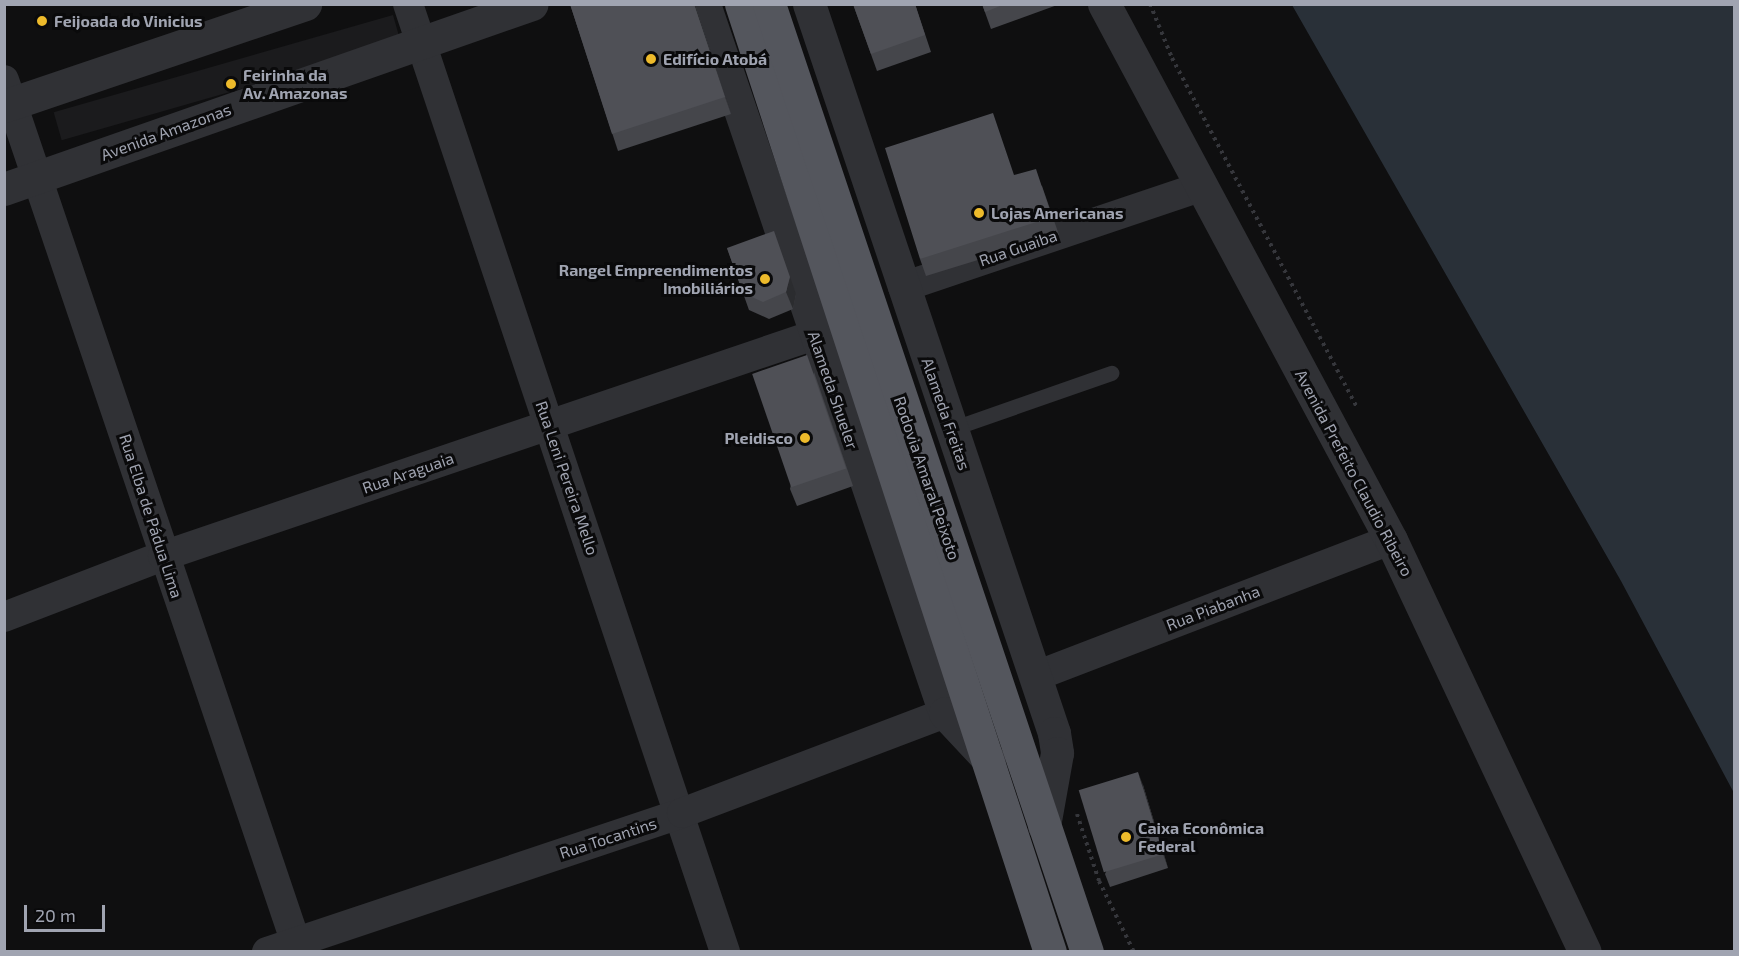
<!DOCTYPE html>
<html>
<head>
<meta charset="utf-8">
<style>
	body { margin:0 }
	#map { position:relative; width:1739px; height:956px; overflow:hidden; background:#0f0f10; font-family:"Exo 2",sans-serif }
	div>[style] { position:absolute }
	.built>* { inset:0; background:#1b1b1d; transform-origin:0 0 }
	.water>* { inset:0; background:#293038 }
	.path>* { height:4px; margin-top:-2px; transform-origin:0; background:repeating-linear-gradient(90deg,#36373c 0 3px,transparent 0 7.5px) }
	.service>* { height:15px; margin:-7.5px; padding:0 7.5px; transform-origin:7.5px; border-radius:7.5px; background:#303135 }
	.minor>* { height:30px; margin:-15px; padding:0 15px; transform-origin:15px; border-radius:15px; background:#303135 }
	.tertiary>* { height:33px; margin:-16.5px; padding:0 16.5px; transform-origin:16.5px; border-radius:16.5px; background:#303135 }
	.trunk>* { height:33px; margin:-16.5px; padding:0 16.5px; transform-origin:16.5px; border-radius:16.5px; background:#54565d }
	.wall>* { inset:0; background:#45464b }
	.shaded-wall>* { inset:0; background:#2b2c2f }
	.building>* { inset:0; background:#4f5056; transform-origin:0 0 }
	.dots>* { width:16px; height:16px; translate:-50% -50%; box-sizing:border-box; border:3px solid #0a0a0b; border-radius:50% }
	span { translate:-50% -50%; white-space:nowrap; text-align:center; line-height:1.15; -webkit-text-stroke:6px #0a0a0b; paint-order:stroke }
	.poi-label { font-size:16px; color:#a0a4b1; font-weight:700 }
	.left { translate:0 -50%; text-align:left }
	.right { translate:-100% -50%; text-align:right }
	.street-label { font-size:16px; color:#a0a4b1 }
	.frame { position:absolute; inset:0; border:6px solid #a0a4b1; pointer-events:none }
	.scale { position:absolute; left:24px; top:905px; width:81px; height:27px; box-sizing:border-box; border:3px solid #a0a4b1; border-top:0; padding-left:8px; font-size:18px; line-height:21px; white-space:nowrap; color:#a0a4b1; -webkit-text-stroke:4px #0a0a0b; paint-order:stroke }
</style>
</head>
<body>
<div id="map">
	<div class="built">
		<div style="left:393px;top:15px;width:29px;height:353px;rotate:74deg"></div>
	</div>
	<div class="water">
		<div style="clip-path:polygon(1292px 5px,1734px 5px,1734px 793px,1621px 581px)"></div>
	</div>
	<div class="path">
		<div style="left:1150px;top:4px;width:58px;rotate:67.8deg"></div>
		<div style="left:1172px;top:58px;width:397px;rotate:62.1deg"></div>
		<div style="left:1077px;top:814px;width:71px;rotate:71.8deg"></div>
		<div style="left:1099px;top:881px;width:79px;rotate:63.8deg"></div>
	</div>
	<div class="service">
		<div style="left:951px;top:429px;width:170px;rotate:-19.3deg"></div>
	</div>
	<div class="minor">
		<div style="left:408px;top:4px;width:1000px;rotate:71.51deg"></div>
		<div style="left:4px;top:80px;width:921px;rotate:71.31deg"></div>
		<div style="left:903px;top:287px;width:314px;rotate:-18.6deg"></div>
		<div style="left:4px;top:617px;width:170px;rotate:-21deg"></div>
		<div style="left:163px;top:556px;width:687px;rotate:-18.75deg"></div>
		<div style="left:1036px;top:676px;width:380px;rotate:-21deg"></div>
		<div style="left:267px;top:952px;width:438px;rotate:-18.5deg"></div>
		<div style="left:682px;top:813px;width:281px;rotate:-20.8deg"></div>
	</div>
	<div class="tertiary">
		<div style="left:704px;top:4px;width:749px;rotate:71.23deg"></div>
		<div style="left:945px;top:713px;width:64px;rotate:46.9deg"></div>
		<div style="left:809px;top:4px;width:769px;rotate:71.42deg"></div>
		<div style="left:1054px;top:733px;width:20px;rotate:81deg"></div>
		<div style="left:1057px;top:753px;width:74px;rotate:100.1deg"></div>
		<div style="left:1104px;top:4px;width:608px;rotate:61.83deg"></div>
		<div style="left:1391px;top:540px;width:455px;rotate:64.8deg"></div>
		<div style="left:4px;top:106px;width:318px;rotate:-18.7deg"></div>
		<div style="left:4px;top:189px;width:559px;rotate:-19.31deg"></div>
	</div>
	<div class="trunk">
		<div style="left:741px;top:4px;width:997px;rotate:71.95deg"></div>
		<div style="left:769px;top:4px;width:1000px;rotate:71.46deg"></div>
	</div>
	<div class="wall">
		<div style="clip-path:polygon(570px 4px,695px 4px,731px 114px,618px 151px)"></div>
		<div style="clip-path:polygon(853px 4px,915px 4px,931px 52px,877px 71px)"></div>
		<div style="clip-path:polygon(982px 4px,1060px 4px,991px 29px)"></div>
		<div style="clip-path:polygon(1015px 175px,1042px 186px,1059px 235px,926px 276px,920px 259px)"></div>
		<div style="clip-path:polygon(727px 248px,796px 294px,793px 309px,769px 319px,749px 310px)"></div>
		<div style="clip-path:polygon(814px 372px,853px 486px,797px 506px,790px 489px)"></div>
		<div style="clip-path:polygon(1143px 785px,1168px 868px,1110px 887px,1105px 874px)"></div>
	</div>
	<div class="shaded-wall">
		<div style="clip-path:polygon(694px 4px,695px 4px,731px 114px,725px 97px)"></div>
		<div style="clip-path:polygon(790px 277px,796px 294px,793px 309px,786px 292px)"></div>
		<div style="clip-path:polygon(1138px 772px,1143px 785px,1168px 868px,1163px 854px)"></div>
	</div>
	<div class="building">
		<div style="clip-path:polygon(570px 4px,694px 4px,725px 97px,612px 134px)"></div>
		<div style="clip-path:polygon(853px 4px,915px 4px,925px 35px,871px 54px)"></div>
		<div style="clip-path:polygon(982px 4px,1005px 4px,985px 12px)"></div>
		<div style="clip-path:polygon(993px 113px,1014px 175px,1036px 169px,1052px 217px,920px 259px,885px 148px)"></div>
		<div style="clip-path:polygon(774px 231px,790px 277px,786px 292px,763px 302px,743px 293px,727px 248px)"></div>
		<div style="left:807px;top:355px;width:120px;height:58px;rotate:71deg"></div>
		<div style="left:1138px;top:772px;width:86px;height:62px;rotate:73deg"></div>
	</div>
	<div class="dots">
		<div style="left:42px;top:21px;background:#edba2b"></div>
		<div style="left:651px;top:59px;background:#edba2b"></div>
		<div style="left:231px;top:84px;background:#edba2b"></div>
		<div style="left:979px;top:213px;background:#edba2b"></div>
		<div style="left:765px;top:279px;background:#edba2b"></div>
		<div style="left:805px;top:438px;background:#edba2b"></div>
		<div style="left:1126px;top:837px;background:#edba2b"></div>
	</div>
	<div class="poi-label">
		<span class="left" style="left:54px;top:21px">Feijoada do Vinicius</span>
		<span class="left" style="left:663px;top:59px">Edifício Atobá</span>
		<span class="left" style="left:243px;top:84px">Feirinha da<br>Av. Amazonas</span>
		<span class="left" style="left:991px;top:213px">Lojas Americanas</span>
		<span class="right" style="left:753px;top:279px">Rangel Empreendimentos<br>Imobiliários</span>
		<span class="right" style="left:793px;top:438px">Pleidisco</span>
		<span class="left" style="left:1138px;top:837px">Caixa Econômica<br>Federal</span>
	</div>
	<div class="street-label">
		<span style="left:166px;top:132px;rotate:-20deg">Avenida Amazonas</span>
		<span style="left:1018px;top:248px;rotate:-19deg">Rua Guaiba</span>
		<span style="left:833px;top:390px;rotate:71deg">Alameda Shueler</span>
		<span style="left:946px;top:414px;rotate:71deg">Alameda Freitas</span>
		<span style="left:408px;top:473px;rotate:-19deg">Rua Araguaia</span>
		<span style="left:1354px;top:473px;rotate:62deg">Avenida Prefeito Claudio Ribeiro</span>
		<span style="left:567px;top:478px;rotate:71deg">Rua Leni Pereira Mello</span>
		<span style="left:927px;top:478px;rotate:71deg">Rodovia Amaral Peixoto</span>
		<span style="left:151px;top:516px;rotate:72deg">Rua Elba de Pádua Lima</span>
		<span style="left:1213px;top:608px;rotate:-21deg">Rua Piabanha</span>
		<span style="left:608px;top:838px;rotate:-18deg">Rua Tocantins</span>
	</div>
	<div class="frame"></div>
	<div class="scale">20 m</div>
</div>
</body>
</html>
